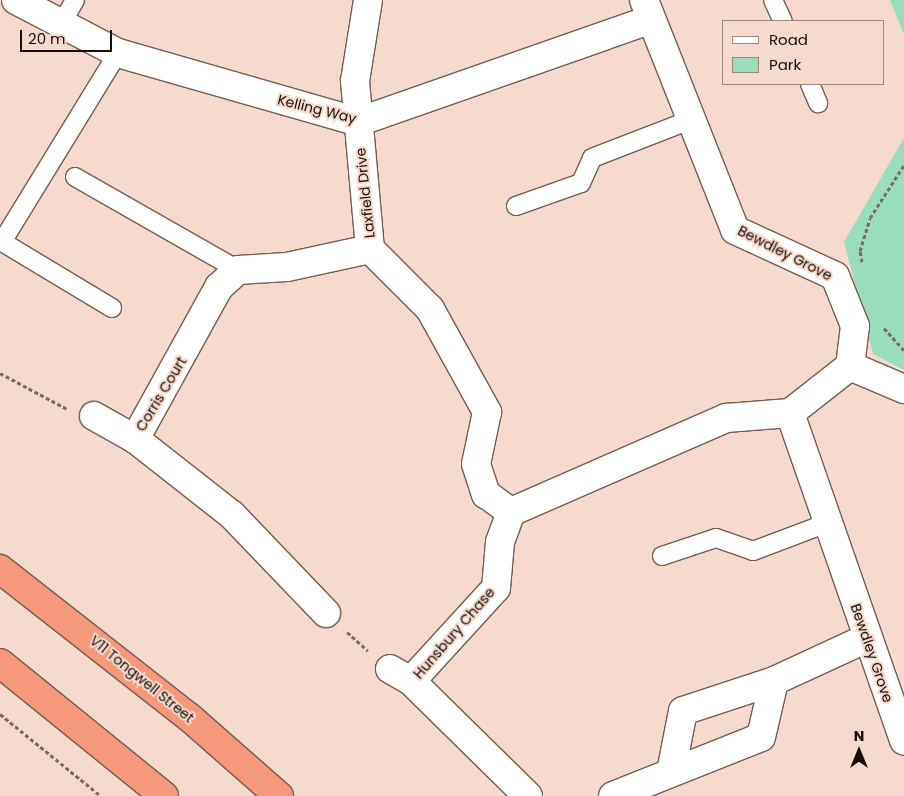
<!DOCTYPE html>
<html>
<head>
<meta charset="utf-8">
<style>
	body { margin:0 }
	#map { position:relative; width:904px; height:796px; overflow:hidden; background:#f5dacd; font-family:Poppins,sans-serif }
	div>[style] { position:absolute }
	.green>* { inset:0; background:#9addbd }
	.path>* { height:3px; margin-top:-1.5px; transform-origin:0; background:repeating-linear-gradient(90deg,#7c6b63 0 4px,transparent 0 6.5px) }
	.roads { filter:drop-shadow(1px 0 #735c51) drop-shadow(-1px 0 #735c51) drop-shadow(0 1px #735c51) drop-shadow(0 -1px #735c51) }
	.service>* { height:18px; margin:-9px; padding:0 9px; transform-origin:9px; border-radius:9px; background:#fff }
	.minor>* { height:28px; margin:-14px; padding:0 14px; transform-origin:14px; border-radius:14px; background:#fff }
	.trunk>* { height:28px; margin:-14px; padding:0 14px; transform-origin:14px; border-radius:14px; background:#f6987c }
	span { translate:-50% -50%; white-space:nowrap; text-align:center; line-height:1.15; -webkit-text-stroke:4px #f5dacd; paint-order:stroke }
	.street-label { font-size:14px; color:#160d09 }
	.legend { position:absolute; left:722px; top:20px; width:162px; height:65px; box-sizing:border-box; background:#f5dacd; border:1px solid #9c887f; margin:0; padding:6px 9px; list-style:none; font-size:15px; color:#160d09 }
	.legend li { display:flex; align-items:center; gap:10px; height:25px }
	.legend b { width:25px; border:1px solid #9c887f }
	.north { position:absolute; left:834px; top:726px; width:50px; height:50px; -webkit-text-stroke:4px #f5dacd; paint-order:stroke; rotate:0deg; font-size:14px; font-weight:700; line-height:20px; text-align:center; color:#160d09 }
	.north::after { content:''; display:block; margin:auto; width:18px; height:22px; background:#160d09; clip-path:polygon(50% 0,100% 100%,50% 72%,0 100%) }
	.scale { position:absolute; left:20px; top:30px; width:92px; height:22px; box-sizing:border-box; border:2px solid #160d09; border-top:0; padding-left:6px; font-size:15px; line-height:18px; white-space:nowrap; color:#160d09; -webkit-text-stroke:4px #f5dacd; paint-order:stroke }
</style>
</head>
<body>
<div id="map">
	<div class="green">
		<div style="clip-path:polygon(890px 0,904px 0,904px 34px)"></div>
		<div style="clip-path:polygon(904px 138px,904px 370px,873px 354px,844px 242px)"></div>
	</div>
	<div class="path">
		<div style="left:862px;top:262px;width:11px;rotate:-100deg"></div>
		<div style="left:860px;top:251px;width:34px;rotate:-73deg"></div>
		<div style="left:870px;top:218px;width:63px;rotate:-57.3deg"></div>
		<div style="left:884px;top:328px;width:30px;rotate:48deg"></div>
		<div style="left:0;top:373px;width:76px;rotate:28.2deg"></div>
		<div style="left:347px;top:632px;width:28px;rotate:42deg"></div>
		<div style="left:0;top:714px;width:130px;rotate:39.1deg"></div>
	</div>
	<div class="roads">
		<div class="service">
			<div style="left:773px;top:0;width:23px;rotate:65deg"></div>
			<div style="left:60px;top:26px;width:30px;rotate:-60deg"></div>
			<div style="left:810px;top:84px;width:21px;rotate:67deg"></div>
			<div style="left:75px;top:177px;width:188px;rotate:29.7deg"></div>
			<div style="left:516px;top:206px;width:69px;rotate:-19.5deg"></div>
			<div style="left:581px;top:183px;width:27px;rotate:-66deg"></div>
			<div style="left:592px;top:158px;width:105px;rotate:-21.2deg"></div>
			<div style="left:112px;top:308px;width:128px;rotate:-149deg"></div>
			<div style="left:2px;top:242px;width:222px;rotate:-58.5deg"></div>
			<div style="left:662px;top:556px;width:57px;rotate:-18.4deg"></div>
			<div style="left:716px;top:538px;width:39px;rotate:19deg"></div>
			<div style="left:753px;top:551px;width:79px;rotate:-20.7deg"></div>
		</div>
		<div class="minor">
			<div style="left:16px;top:0;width:115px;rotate:27.5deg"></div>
			<div style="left:118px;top:53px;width:250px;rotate:16deg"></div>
			<div style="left:358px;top:122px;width:309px;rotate:-19.3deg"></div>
			<div style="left:368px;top:0;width:82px;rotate:99.1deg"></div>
			<div style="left:355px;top:81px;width:169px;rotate:84.9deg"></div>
			<div style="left:370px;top:249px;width:85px;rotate:45deg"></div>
			<div style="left:430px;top:309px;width:118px;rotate:61deg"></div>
			<div style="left:487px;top:412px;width:53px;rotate:101.9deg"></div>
			<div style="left:476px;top:464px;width:32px;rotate:72deg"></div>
			<div style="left:486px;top:494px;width:31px;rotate:36deg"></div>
			<div style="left:644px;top:0;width:247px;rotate:68.4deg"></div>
			<div style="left:735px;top:230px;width:110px;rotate:24.7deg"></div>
			<div style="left:835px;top:276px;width:54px;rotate:68.2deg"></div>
			<div style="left:855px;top:326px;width:40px;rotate:97.1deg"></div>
			<div style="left:850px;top:366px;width:76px;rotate:141.9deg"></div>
			<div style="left:790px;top:413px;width:347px;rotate:70.8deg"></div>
			<div style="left:850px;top:366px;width:59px;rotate:23.1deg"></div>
			<div style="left:94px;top:416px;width:47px;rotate:29.3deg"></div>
			<div style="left:326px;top:613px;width:136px;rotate:-133.8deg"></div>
			<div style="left:232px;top:515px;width:123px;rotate:-141.9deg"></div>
			<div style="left:135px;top:439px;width:174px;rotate:-61.1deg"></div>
			<div style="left:219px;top:287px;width:25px;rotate:-42deg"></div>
			<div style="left:238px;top:270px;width:49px;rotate:-3.5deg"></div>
			<div style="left:287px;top:267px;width:85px;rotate:-12.2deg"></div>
			<div style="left:390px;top:669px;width:24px;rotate:30deg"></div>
			<div style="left:671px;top:772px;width:62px;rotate:-78.9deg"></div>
			<div style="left:683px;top:711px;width:96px;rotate:-18.2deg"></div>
			<div style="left:528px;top:796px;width:164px;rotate:-135.5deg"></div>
			<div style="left:411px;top:681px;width:126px;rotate:-47.6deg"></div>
			<div style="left:496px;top:588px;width:46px;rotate:-85deg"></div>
			<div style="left:500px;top:542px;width:32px;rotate:-70deg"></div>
			<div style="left:511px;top:512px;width:235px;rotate:-23.6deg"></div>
			<div style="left:726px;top:418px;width:64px;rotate:-4.5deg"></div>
			<div style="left:613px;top:796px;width:159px;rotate:-21.7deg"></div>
			<div style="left:761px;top:737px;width:57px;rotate:-76.9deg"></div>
			<div style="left:774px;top:681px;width:100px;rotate:-24.8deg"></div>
		</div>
		<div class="trunk">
			<div style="left:0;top:569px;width:240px;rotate:38.1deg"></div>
			<div style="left:189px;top:717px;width:120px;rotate:41.3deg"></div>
			<div style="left:0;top:663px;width:211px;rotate:39deg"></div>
		</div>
	</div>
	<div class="street-label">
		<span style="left:317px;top:109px;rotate:14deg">Kelling Way</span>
		<span style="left:365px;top:193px;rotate:-96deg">Laxfield Drive</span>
		<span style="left:785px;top:253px;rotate:27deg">Bewdley Grove</span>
		<span style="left:161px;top:394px;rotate:-59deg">Corris Court</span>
		<span style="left:454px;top:633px;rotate:-49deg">Hunsbury Chase</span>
		<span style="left:872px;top:653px;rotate:71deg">Bewdley Grove</span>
		<span style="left:142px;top:679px;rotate:39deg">V11 Tongwell Street</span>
	</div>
	<ul class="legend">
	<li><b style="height:6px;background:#fff"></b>Road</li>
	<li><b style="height:14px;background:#9addbd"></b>Park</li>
	</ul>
	<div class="north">N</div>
	<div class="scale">20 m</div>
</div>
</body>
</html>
